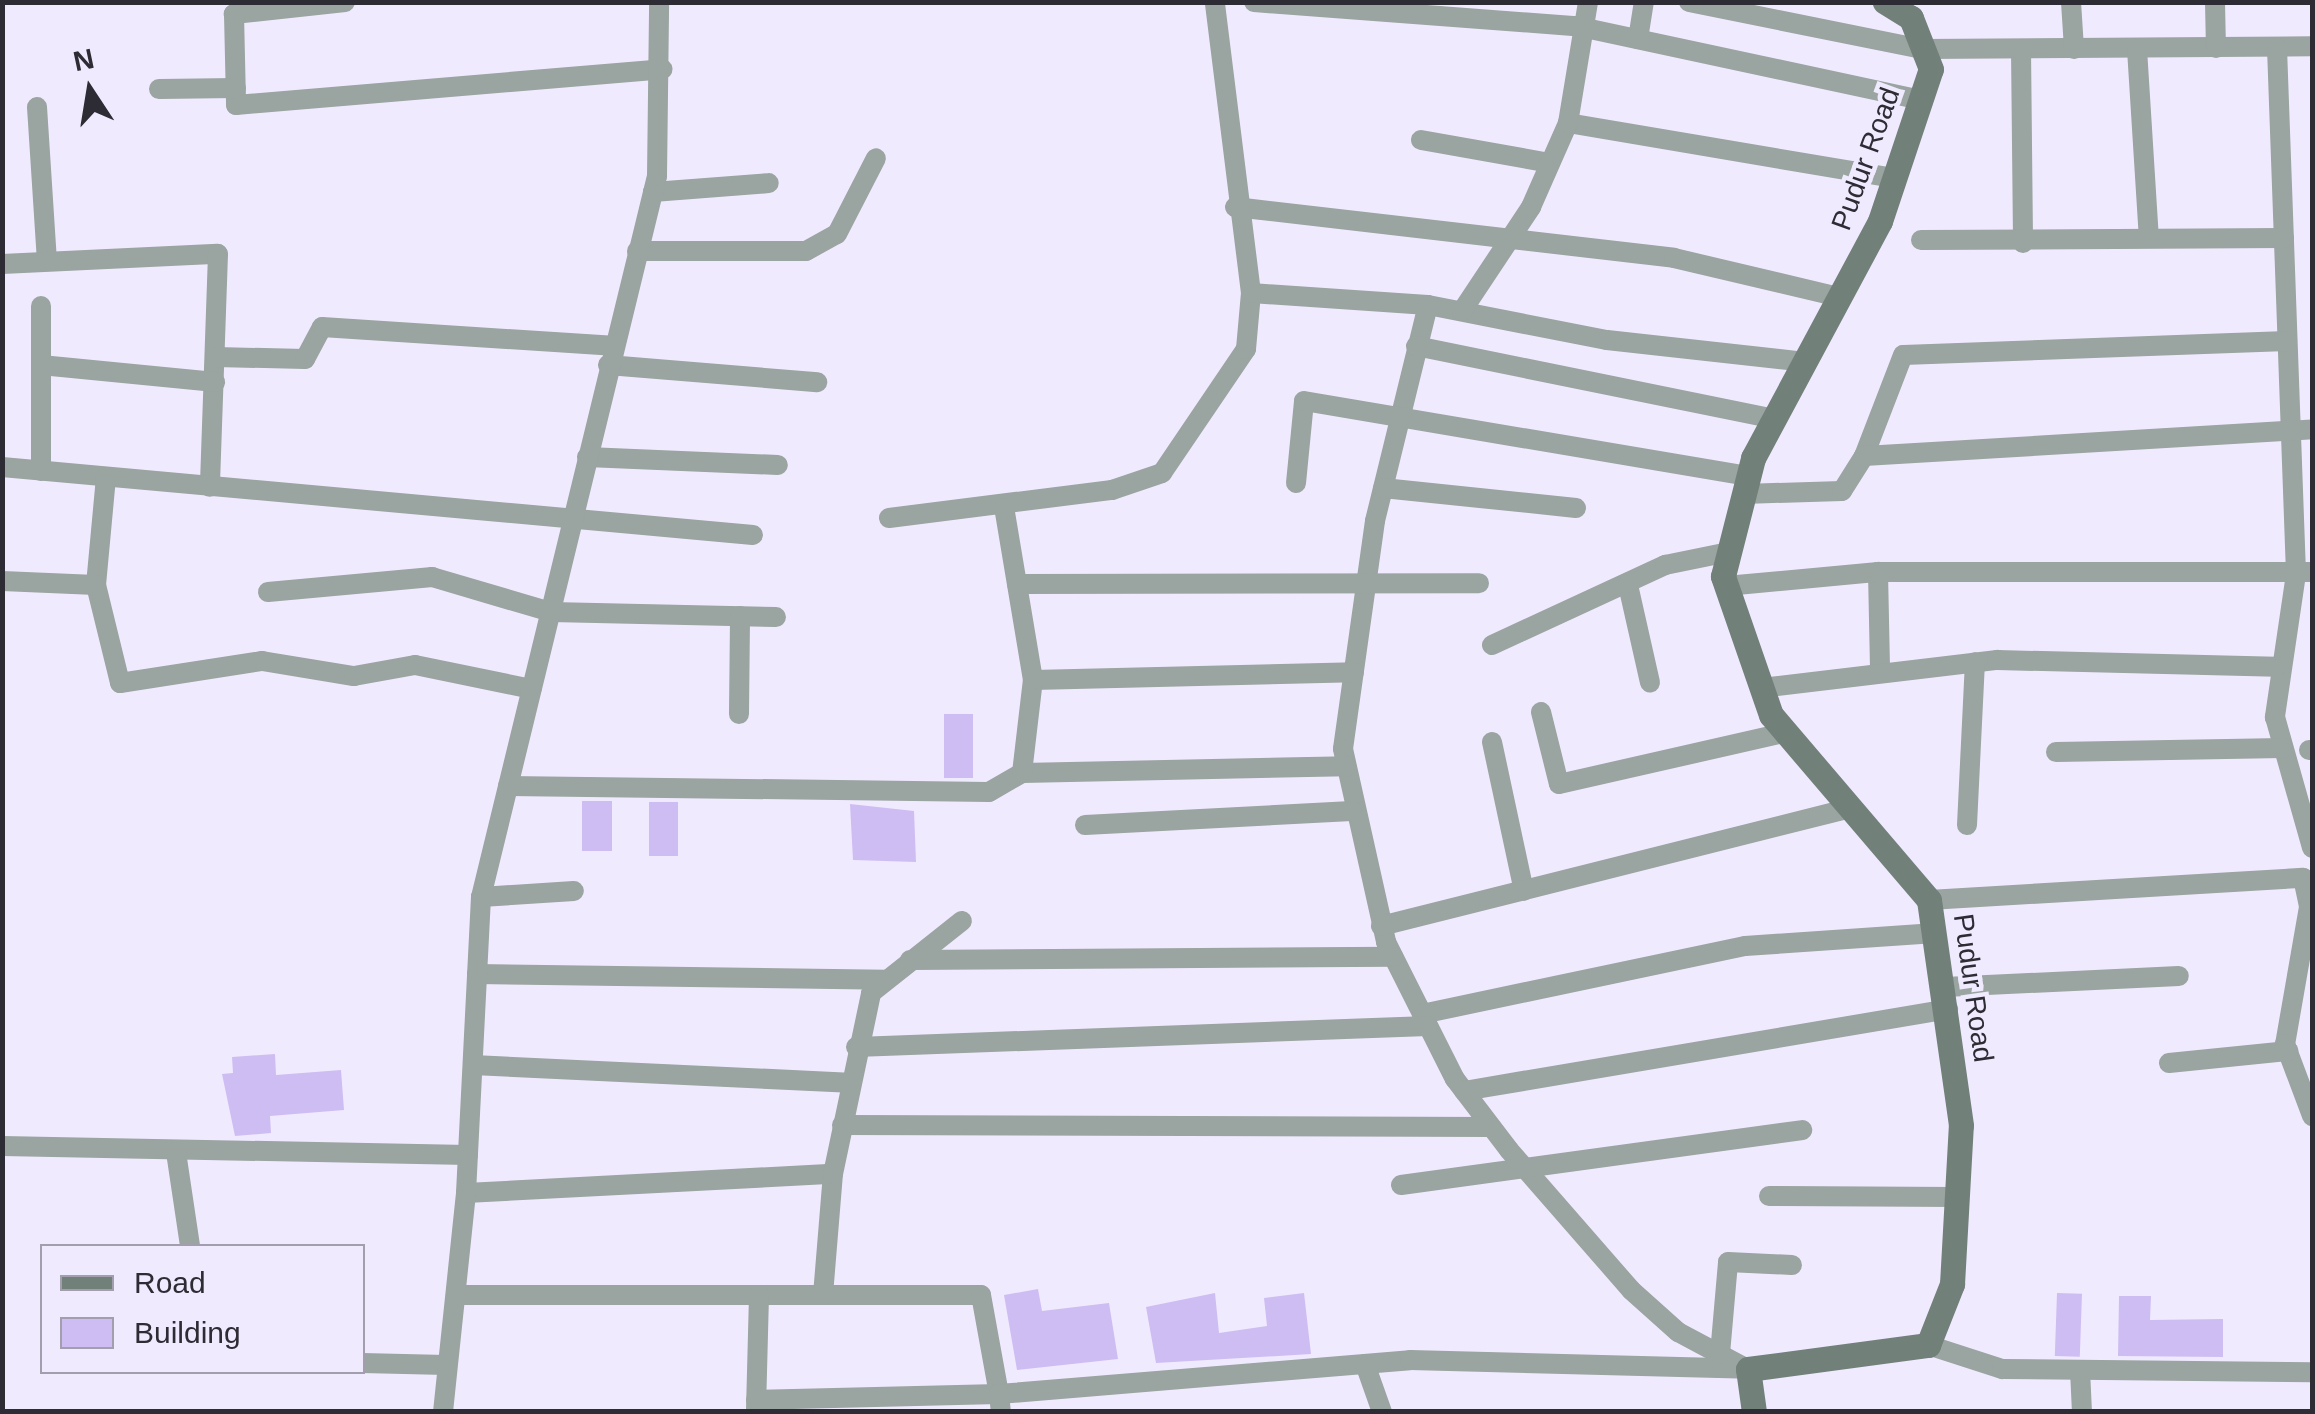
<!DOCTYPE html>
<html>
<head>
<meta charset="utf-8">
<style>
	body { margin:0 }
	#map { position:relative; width:2315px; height:1414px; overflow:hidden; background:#f0eaff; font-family:Helvetica,sans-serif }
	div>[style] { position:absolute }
	.building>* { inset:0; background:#cebdf2; transform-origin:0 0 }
	.street>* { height:20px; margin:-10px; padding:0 10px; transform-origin:10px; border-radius:10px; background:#9aa4a0 }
	.secondary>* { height:25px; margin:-12.5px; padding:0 12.5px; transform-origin:12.5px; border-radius:12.5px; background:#72807a }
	span { translate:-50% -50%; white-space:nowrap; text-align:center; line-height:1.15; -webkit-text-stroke:9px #f0eaff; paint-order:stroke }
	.street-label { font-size:28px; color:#2d2b33 }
	.frame { position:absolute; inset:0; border:5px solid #2d2b33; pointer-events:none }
	.legend { position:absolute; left:40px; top:1244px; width:325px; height:130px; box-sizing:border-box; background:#f0eaff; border:2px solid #a29ead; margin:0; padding:12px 18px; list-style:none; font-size:30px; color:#2d2b33 }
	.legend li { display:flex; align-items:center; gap:20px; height:50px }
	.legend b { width:50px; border:2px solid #a29ead }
	.north { position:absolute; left:40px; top:40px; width:100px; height:100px; -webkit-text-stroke:8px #f0eaff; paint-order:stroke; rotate:348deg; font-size:28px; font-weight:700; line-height:40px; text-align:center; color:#2d2b33 }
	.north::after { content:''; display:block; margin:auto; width:35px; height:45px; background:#2d2b33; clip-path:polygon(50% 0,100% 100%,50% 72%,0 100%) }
</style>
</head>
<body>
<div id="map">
	<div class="building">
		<div style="left:944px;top:714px;width:29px;height:64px"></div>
		<div style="left:582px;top:801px;width:30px;height:50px"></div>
		<div style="left:649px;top:802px;width:29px;height:54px"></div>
		<div style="clip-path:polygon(850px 804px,914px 811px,916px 862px,853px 860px)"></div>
		<div style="clip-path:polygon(275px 1054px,276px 1075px,341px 1070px,344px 1110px,270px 1116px,271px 1133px,235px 1136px,222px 1074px,233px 1073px,232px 1057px)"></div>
		<div style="clip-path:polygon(1038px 1289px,1042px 1311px,1109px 1303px,1118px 1359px,1017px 1370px,1004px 1295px)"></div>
		<div style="clip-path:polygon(1215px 1293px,1219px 1333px,1267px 1326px,1264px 1298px,1304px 1293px,1311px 1354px,1156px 1363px,1146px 1307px)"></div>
		<div style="left:2057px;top:1293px;width:25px;height:63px;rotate:2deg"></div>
		<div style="clip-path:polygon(2119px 1296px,2151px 1296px,2150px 1320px,2223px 1319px,2223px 1357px,2118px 1356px)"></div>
	</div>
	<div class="street">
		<div style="left:345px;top:2px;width:112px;rotate:173.8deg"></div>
		<div style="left:234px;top:14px;width:91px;rotate:88.7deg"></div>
		<div style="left:236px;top:105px;width:428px;rotate:-4.8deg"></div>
		<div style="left:1254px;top:2px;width:323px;rotate:4.3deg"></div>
		<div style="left:1576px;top:26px;width:353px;rotate:12.1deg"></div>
		<div style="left:1689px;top:2px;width:239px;rotate:11.4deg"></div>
		<div style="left:1923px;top:49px;width:389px;rotate:-0.4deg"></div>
		<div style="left:2071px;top:2px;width:47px;rotate:86.3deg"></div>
		<div style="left:2215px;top:2px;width:46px;rotate:88.8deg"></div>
		<div style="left:1638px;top:39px;width:37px;rotate:-81deg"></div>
		<div style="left:2277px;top:48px;width:526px;rotate:87.93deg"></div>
		<div style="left:2296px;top:574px;width:145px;rotate:98.4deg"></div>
		<div style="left:2275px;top:717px;width:136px;rotate:74.2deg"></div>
		<div style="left:2021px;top:49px;width:194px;rotate:89.4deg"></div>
		<div style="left:2137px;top:49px;width:189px;rotate:86.4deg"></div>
		<div style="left:159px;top:89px;width:77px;rotate:-0.7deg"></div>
		<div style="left:37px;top:107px;width:153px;rotate:86.3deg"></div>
		<div style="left:1568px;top:123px;width:331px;rotate:9.6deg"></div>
		<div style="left:1421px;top:140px;width:131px;rotate:10.1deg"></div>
		<div style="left:653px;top:192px;width:116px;rotate:-4.4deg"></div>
		<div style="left:1235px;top:207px;width:442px;rotate:6.6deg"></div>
		<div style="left:1674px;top:258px;width:170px;rotate:13.3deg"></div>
		<div style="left:1921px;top:240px;width:363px;rotate:-0.3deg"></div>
		<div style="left:637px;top:251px;width:169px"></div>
		<div style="left:806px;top:251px;width:35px;rotate:-29deg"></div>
		<div style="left:837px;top:234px;width:85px;rotate:-62.8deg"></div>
		<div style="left:2px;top:264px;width:216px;rotate:-2.7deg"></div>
		<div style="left:218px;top:254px;width:233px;rotate:92deg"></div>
		<div style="left:1251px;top:293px;width:177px;rotate:3.9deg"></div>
		<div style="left:1428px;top:305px;width:182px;rotate:11.1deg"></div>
		<div style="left:1607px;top:340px;width:199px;rotate:6.3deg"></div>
		<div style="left:1428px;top:305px;width:222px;rotate:103.8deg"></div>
		<div style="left:1375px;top:521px;width:230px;rotate:98deg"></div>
		<div style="left:1343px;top:749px;width:198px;rotate:77.4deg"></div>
		<div style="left:1386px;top:942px;width:153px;rotate:63.3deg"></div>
		<div style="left:1455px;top:1079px;width:89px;rotate:52.7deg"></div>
		<div style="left:1509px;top:1150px;width:186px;rotate:48.9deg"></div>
		<div style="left:1631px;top:1290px;width:63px;rotate:41.8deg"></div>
		<div style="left:1678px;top:1332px;width:72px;rotate:28deg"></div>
		<div style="left:1462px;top:311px;width:125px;rotate:-56.4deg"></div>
		<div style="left:1531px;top:207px;width:92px;rotate:-66.2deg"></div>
		<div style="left:1568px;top:123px;width:123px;rotate:-80.6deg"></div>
		<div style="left:2287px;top:341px;width:384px;rotate:177.9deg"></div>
		<div style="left:1903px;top:355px;width:108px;rotate:111.1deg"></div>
		<div style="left:1864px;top:456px;width:449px;rotate:-3.4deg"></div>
		<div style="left:1416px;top:346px;width:365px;rotate:11.5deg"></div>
		<div style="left:216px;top:357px;width:89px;rotate:1.3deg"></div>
		<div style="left:305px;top:359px;width:36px;rotate:-62deg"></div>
		<div style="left:322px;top:327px;width:291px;rotate:3.7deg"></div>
		<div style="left:41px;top:365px;width:175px;rotate:5.6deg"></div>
		<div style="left:608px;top:365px;width:210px;rotate:4.7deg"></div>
		<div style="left:587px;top:457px;width:191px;rotate:2.4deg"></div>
		<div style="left:2px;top:467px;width:754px;rotate:5.17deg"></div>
		<div style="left:41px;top:471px;width:165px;rotate:-90deg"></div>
		<div style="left:1296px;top:483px;width:82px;rotate:-84.4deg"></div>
		<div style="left:1304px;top:401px;width:451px;rotate:9.6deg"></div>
		<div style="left:1383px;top:488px;width:194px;rotate:5.9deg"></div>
		<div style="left:1744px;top:494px;width:98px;rotate:-1.8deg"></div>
		<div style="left:1842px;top:491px;width:41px;rotate:-57.8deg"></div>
		<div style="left:889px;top:518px;width:225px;rotate:-7.2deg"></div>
		<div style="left:1112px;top:490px;width:53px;rotate:-18.8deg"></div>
		<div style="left:1162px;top:473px;width:150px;rotate:-55.9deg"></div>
		<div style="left:1246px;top:349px;width:56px;rotate:-84.9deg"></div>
		<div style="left:1251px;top:293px;width:293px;rotate:-97.1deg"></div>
		<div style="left:1878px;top:572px;width:99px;rotate:88.8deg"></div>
		<div style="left:2px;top:581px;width:94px;rotate:2.4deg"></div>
		<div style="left:96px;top:585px;width:108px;rotate:-84.7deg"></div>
		<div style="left:1017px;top:584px;width:462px;rotate:-0.1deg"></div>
		<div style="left:96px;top:585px;width:101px;rotate:76.2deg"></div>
		<div style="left:120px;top:683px;width:144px;rotate:-8.8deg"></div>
		<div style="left:262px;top:661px;width:93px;rotate:9.3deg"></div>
		<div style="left:354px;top:676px;width:62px;rotate:-10.2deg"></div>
		<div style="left:415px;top:665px;width:119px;rotate:11.6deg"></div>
		<div style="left:1628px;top:585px;width:100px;rotate:77.3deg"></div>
		<div style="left:1726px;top:586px;width:153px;rotate:-5.3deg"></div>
		<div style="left:1878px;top:572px;width:434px"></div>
		<div style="left:268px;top:592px;width:165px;rotate:-5.2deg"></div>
		<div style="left:432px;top:577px;width:124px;rotate:16.4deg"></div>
		<div style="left:551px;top:612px;width:225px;rotate:1.3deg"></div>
		<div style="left:1492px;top:645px;width:191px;rotate:-24.8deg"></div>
		<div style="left:1665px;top:565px;width:65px;rotate:-11.5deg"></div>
		<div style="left:1033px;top:680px;width:321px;rotate:-1.4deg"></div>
		<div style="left:1761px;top:688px;width:238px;rotate:-6.8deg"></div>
		<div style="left:1997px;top:660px;width:279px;rotate:1.4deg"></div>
		<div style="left:1541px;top:712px;width:74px;rotate:76deg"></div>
		<div style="left:1559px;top:784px;width:231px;rotate:-12.8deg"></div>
		<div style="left:739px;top:714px;width:98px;rotate:-89.4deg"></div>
		<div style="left:1492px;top:742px;width:152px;rotate:77.9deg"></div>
		<div style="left:2309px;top:750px;width:3px"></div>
		<div style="left:2056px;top:752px;width:227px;rotate:-1deg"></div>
		<div style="left:1022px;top:773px;width:324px;rotate:-1.2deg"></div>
		<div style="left:508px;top:786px;width:481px;rotate:0.7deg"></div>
		<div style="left:989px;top:792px;width:38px;rotate:-30deg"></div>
		<div style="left:1022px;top:773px;width:94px;rotate:-83.3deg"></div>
		<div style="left:1033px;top:680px;width:175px;rotate:-99.5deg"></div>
		<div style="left:1085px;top:825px;width:267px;rotate:-3deg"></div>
		<div style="left:1967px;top:825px;width:163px;rotate:-87.2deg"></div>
		<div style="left:481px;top:897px;width:93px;rotate:-3.7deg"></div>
		<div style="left:1929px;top:900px;width:375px;rotate:-3.4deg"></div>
		<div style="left:2303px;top:878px;width:30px;rotate:78deg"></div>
		<div style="left:2309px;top:907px;width:139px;rotate:99.9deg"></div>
		<div style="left:2285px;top:1044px;width:77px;rotate:69.4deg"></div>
		<div style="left:1381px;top:926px;width:476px;rotate:-14.1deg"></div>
		<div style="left:910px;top:960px;width:483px;rotate:-0.4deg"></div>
		<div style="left:477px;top:974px;width:409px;rotate:0.8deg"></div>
		<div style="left:1945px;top:987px;width:234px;rotate:-2.7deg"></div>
		<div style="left:1422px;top:1014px;width:330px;rotate:-11.9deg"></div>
		<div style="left:1745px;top:946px;width:191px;rotate:-3.9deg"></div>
		<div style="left:856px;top:1047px;width:572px;rotate:-2.1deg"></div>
		<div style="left:2169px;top:1063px;width:120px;rotate:-5.8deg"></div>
		<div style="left:473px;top:1065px;width:376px;rotate:2.7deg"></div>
		<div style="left:1464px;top:1091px;width:491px;rotate:-9.6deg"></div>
		<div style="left:842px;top:1125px;width:649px;rotate:0.18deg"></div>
		<div style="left:2px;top:1146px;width:466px;rotate:1.1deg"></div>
		<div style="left:176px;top:1152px;width:95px;rotate:81.5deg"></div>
		<div style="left:1401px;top:1185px;width:405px;rotate:-7.8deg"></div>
		<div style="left:466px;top:1193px;width:367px;rotate:-3deg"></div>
		<div style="left:1769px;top:1196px;width:188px;rotate:0.3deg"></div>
		<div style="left:456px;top:1295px;width:525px"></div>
		<div style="left:981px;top:1295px;width:101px;rotate:79.7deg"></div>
		<div style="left:999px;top:1394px;width:412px;rotate:-4.7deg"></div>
		<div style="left:1410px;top:1360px;width:338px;rotate:1.5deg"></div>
		<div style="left:823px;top:1295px;width:121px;rotate:-85.3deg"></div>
		<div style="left:833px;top:1174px;width:185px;rotate:-78.1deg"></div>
		<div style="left:871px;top:993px;width:116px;rotate:-38.4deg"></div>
		<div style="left:1928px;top:1345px;width:78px;rotate:18deg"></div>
		<div style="left:2002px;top:1369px;width:310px;rotate:0.6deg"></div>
		<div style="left:1720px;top:1354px;width:92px;rotate:-85deg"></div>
		<div style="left:1728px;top:1262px;width:64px;rotate:2.7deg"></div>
		<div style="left:362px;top:1363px;width:84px;rotate:1.4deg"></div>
		<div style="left:1365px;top:1364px;width:51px;rotate:70.5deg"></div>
		<div style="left:2080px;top:1370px;width:42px;rotate:87.3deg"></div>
		<div style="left:756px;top:1400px;width:243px;rotate:-1.4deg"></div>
		<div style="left:999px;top:1394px;width:18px;rotate:84deg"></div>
		<div style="left:756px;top:1410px;width:115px;rotate:-88.5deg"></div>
		<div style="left:443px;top:1412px;width:220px;rotate:-84deg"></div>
		<div style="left:466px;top:1193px;width:296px;rotate:-87.1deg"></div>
		<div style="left:481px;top:897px;width:742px;rotate:-76.28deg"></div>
		<div style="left:657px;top:176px;width:174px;rotate:-89.3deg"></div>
	</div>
	<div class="secondary">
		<div style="left:1754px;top:1412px;width:43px;rotate:-97.9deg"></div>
		<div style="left:1748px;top:1369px;width:182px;rotate:-7.6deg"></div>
		<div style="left:1928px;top:1345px;width:66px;rotate:-68.5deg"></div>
		<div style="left:1952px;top:1284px;width:159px;rotate:-86.8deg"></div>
		<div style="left:1961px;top:1125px;width:227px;rotate:-98.1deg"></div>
		<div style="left:1929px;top:900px;width:243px;rotate:-130.5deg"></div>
		<div style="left:1771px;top:715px;width:147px;rotate:-109.1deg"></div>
		<div style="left:1723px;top:576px;width:122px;rotate:-75.7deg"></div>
		<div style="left:1753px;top:458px;width:269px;rotate:-61.8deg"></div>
		<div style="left:1880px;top:221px;width:160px;rotate:-71.5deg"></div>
		<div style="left:1931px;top:69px;width:55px;rotate:-111.4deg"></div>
		<div style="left:1911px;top:18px;width:31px;rotate:-148deg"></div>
	</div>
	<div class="street-label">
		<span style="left:1866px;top:159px;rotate:-70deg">Pudur Road</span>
		<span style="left:1973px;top:988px;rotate:82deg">Pudur Road</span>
	</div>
	<div class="frame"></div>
	<ul class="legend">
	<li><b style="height:12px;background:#72807a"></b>Road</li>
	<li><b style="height:28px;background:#cebdf2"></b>Building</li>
	</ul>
	<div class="north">N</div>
</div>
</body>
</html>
